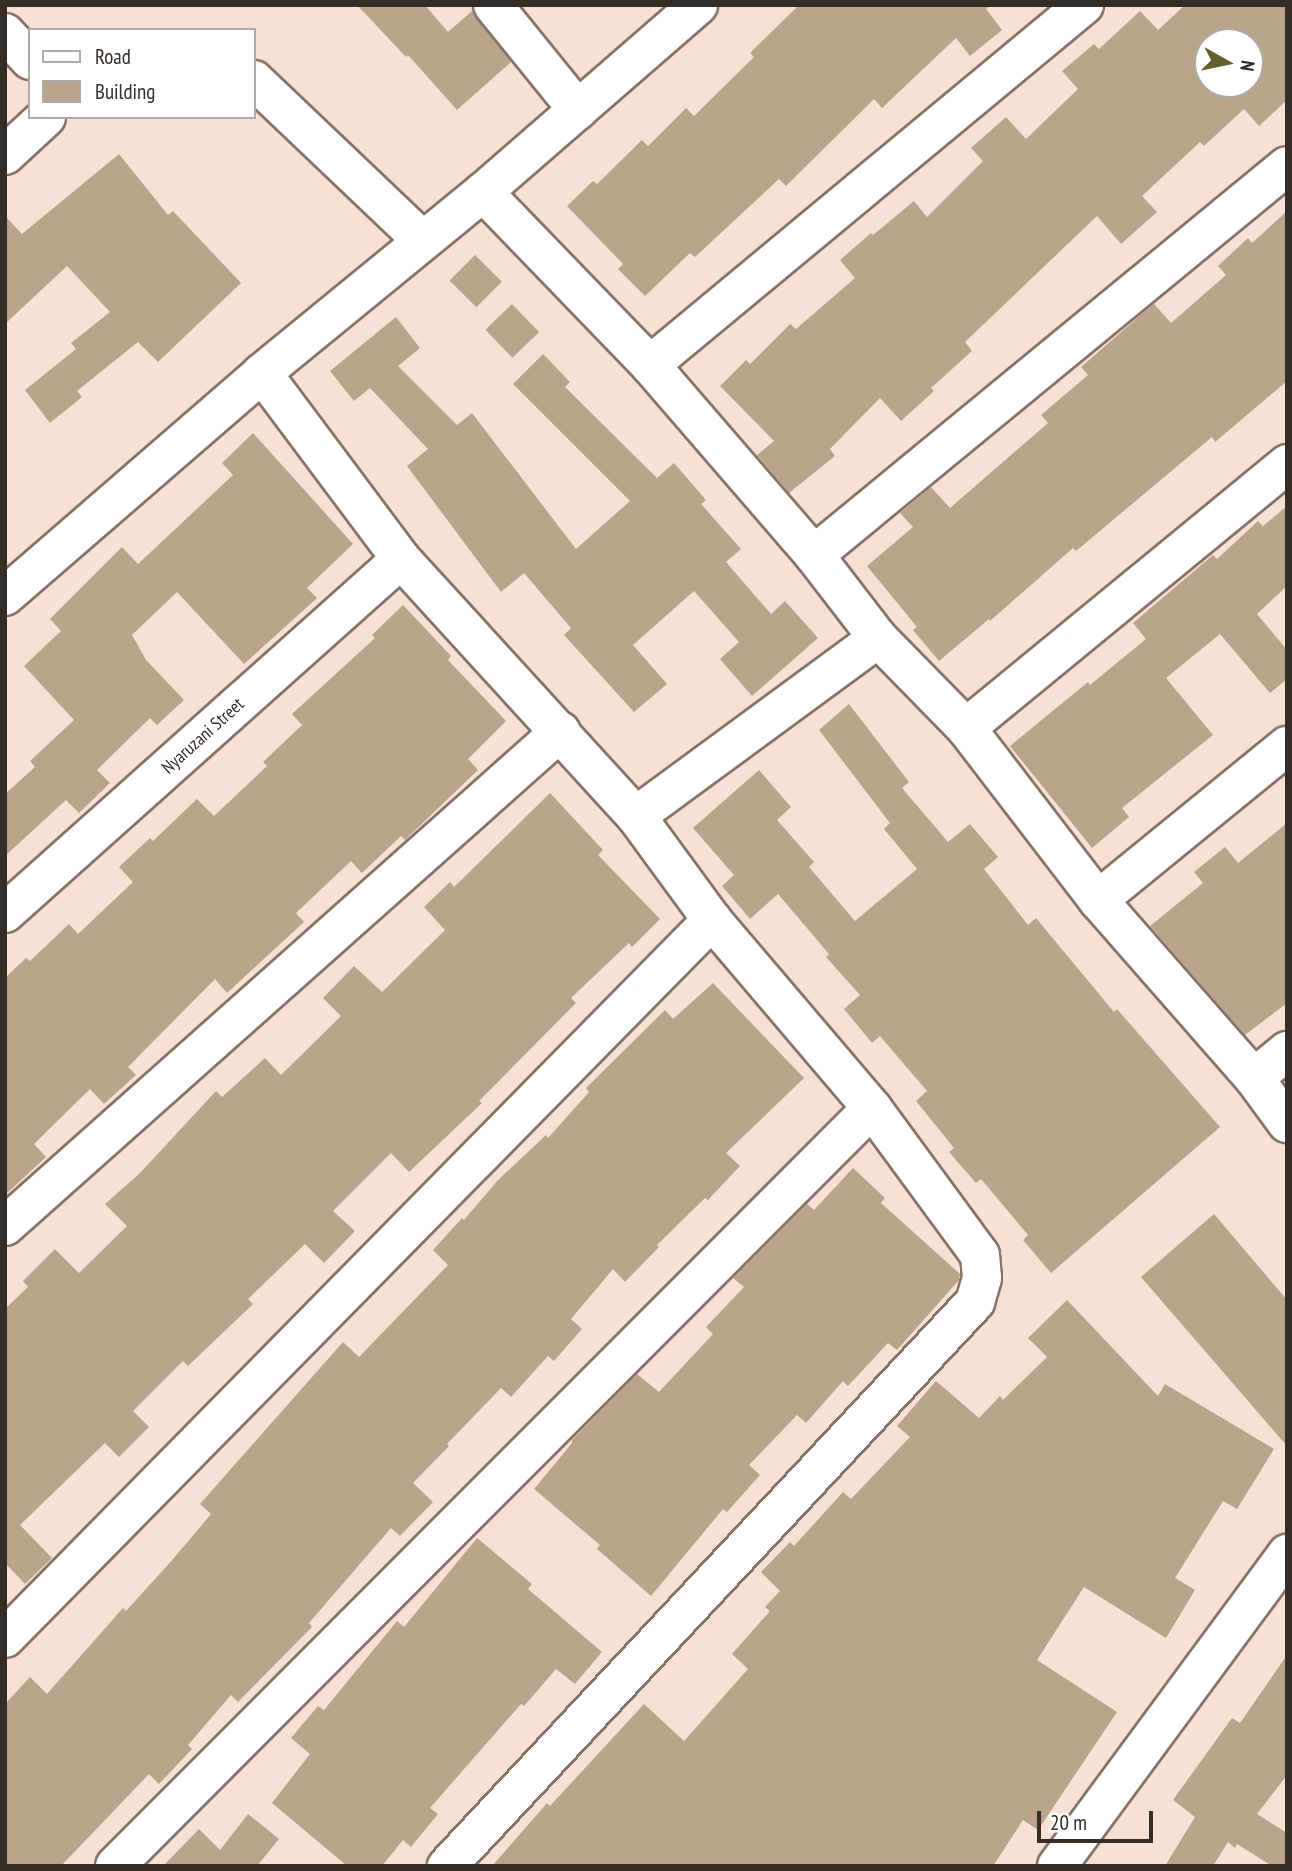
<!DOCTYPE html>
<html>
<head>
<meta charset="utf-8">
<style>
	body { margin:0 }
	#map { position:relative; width:1292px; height:1871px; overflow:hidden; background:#f7e1d5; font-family:"PT Sans Narrow",sans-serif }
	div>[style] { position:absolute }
	.building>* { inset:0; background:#bba48c; transform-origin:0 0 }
	.roads { filter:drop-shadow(2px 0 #877368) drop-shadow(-2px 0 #877368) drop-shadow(0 2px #877368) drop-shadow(0 -2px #877368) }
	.minor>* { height:38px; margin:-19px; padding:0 19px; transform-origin:19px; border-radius:19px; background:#fff }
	span { translate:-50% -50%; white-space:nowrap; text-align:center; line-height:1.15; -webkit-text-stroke:5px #fff; paint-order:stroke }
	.street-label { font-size:18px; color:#352d28 }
	.frame { position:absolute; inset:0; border:7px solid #352d28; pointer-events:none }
	.legend { position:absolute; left:28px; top:28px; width:228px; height:91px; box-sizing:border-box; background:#fff; border:2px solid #aeaba9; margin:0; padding:9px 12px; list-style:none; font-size:21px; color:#352d28 }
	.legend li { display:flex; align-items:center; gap:14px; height:35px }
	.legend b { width:35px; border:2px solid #aeaba9 }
	.north { position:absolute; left:1194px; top:28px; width:70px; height:70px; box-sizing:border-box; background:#fff; border:2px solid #aeaba9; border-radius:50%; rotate:99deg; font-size:19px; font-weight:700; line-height:28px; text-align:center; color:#352d28 }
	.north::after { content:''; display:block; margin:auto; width:24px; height:32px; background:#62612e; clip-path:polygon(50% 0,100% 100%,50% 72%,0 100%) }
	.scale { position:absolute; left:1037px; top:1811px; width:116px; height:32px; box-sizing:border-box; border:4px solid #352d28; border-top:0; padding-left:9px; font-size:21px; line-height:24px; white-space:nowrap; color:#352d28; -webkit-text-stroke:5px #fff; paint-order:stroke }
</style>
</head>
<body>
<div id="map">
	<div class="building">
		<div style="clip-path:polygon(357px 5px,425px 5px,448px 32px,472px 11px,511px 62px,457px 110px,408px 55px,406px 57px)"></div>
		<div style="clip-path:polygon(799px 5px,990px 5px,986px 9px,1002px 30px,970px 56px,956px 38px,882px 108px,874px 99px,786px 186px,779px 179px,695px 257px,690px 253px,645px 296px,618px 269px,623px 264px,567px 206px,593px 181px,597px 184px,642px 140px,648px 146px,686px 108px,694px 116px,754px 57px,750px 53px)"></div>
		<div style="clip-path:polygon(evenodd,1185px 5px,1287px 5px,1287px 100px,1259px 126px,1244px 109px,1204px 146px,1200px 142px,1142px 196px,1157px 212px,1121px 244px,1097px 216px,965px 342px,972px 351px,931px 388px,934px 391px,901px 421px,880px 398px,830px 449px,835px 456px,789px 493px,757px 455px,774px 441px,720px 386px,746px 360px,750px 364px,790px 324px,796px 329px,855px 278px,840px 260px,871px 233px,873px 235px,914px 201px,927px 217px,983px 161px,971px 148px,1006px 117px,1026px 139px,1078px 89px,1062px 71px,1094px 44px,1099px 49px,1140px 11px,1158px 30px,1185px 5px,1208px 42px,1250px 42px,1250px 84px,1208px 84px,1208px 42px)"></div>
		<div style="clip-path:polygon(119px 154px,168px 215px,173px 211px,241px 283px,158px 362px,138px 342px,77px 391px,82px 397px,50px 423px,25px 390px,76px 349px,71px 343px,110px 312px,67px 266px,5px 324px,5px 216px,22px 234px)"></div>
		<div style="clip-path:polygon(1287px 211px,1287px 381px,1215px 442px,1212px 437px,1076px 551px,1073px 548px,990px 621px,989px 619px,939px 661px,913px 630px,917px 627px,867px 566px,913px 527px,900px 513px,931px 487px,950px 508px,1048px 423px,1041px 415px,1088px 375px,1081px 367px,1143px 313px,1154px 304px,1171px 323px,1226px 275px,1218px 266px,1248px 238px,1252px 243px)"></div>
		<div style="left:475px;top:255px;width:38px;height:36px;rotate:45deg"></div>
		<div style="left:512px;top:304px;width:39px;height:37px;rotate:46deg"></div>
		<div style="clip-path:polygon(396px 317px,420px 348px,398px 366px,457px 425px,472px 413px,576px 549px,630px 501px,513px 384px,543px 354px,570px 382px,565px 387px,657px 478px,674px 463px,706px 500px,701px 504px,741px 549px,726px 562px,771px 614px,785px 601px,818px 638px,752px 696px,720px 659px,739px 642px,694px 591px,633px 645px,667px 684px,634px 712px,564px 635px,571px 628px,524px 573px,501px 592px,407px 466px,428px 449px,370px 388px,354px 401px,330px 371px)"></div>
		<div style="clip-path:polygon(253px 433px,353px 544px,307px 588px,317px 598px,244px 664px,177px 592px,132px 635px,146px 660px,184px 700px,157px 725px,150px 718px,97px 770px,110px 783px,79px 813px,66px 800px,5px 856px,5px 794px,35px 767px,30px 761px,74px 720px,24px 666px,61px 631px,50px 619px,122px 547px,138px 564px,233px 475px,222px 463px)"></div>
		<div style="clip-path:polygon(1287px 506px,1287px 586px,1257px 614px,1287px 650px,1287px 679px,1270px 693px,1220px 634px,1166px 678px,1213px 735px,1122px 808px,1129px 817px,1092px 848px,1010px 746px,1088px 682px,1090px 685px,1146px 639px,1133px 623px,1213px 555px,1217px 559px,1258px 521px,1263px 526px)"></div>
		<div style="clip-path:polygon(403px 605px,451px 656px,448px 660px,506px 721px,468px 759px,478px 770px,405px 840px,401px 836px,362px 873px,351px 861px,296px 913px,304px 922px,227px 993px,215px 979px,128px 1067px,136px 1075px,104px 1104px,90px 1089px,34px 1144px,46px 1157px,5px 1195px,5px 978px,26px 958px,30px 961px,69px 924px,78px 934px,133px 882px,119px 867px,150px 838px,153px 841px,197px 799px,214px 816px,267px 766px,263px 762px,302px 725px,292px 714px,375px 638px,372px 635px)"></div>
		<div style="clip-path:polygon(849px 704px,909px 782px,902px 788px,948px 842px,970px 824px,998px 857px,984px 869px,1028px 925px,1036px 918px,1114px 1012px,1117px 1009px,1220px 1127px,1051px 1273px,1023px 1240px,1028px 1235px,981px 1179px,976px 1183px,949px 1152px,954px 1148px,916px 1101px,927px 1091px,880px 1036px,872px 1043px,844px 1009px,860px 995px,826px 957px,829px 954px,778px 894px,750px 919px,722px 886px,734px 875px,693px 828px,759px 770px,791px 807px,777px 820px,814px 862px,809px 867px,855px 921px,917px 869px,884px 829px,890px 823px,819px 730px)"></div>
		<div style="clip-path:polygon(550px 793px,603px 850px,598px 855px,660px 919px,632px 947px,629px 943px,571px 998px,576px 1003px,479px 1101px,482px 1103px,409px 1172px,391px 1153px,333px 1211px,355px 1231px,324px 1263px,305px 1244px,248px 1299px,253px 1304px,188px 1366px,183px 1361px,133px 1411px,149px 1427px,119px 1457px,105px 1443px,20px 1525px,52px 1558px,25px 1584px,5px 1563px,5px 1309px,28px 1287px,23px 1281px,55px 1249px,79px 1273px,127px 1226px,105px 1204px,139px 1174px,216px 1091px,222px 1097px,265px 1058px,281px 1075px,341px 1016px,323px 998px,354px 966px,382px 992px,445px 930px,424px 907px,450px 882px,454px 887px)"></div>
		<div style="clip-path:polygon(1287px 823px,1287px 1003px,1245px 1035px,1150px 926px,1203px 883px,1194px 872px,1225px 847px,1238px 863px)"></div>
		<div style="clip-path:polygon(713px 983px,804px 1078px,726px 1153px,740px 1166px,708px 1200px,705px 1198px,657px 1245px,659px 1247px,625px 1282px,613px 1269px,571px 1319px,582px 1329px,554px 1361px,548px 1356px,511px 1397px,501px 1388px,447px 1444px,449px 1446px,413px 1483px,433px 1502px,400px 1536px,391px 1528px,309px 1623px,312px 1627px,238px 1702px,231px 1695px,188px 1745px,192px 1749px,159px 1784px,149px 1774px,61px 1866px,5px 1866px,5px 1704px,30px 1677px,47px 1694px,123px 1608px,126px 1611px,174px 1558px,211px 1514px,200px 1504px,343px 1342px,359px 1357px,448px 1265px,433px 1250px,462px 1218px,464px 1220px,498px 1180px,546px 1135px,548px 1138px,589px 1092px,586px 1088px,665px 1010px,673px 1019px)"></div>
		<div style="clip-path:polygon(853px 1168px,885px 1198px,881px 1203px,960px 1274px,959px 1280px,897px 1350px,888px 1343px,848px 1386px,843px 1381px,806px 1423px,797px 1415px,749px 1465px,760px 1475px,727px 1512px,723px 1509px,651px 1596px,597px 1549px,600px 1545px,534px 1489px,572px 1443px,572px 1440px,637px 1374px,659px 1392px,713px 1334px,706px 1327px,744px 1287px,733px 1278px,807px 1204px,814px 1210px)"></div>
		<div style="clip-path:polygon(1214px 1214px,1287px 1300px,1287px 1446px,1141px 1277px)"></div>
		<div style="clip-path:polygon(1067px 1300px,1158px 1396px,1165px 1384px,1274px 1449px,1237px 1509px,1223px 1501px,1175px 1578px,1195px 1590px,1166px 1638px,1084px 1587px,1037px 1660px,1117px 1712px,1038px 1830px,1023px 1820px,993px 1866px,492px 1866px,547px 1803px,550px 1806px,644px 1704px,684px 1741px,748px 1669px,732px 1654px,770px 1611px,765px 1607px,780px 1591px,761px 1572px,790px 1542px,794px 1546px,843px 1492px,851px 1499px,910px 1437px,897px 1426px,936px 1381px,979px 1418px,1000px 1396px,1003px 1400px,1047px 1357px,1028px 1338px)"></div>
		<div style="clip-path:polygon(477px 1538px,532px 1584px,528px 1589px,602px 1652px,575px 1684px,556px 1669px,524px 1706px,521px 1704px,430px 1808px,438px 1814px,411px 1847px,403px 1840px,382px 1866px,347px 1866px,272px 1803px,310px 1754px,291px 1738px,318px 1706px,324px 1710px,397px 1621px,404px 1627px)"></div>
		<div style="clip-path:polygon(1287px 1655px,1287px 1775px,1257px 1814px,1287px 1833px,1287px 1866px,1272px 1866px,1237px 1844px,1235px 1848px,1228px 1842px,1213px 1866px,1165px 1866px,1195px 1817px,1173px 1800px,1232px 1718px,1240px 1723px)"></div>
		<div style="clip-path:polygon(248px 1814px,279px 1839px,257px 1866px,163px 1866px,199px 1829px,220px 1850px)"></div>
	</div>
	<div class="roads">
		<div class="minor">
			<div style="left:493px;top:5px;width:135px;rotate:51deg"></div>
			<div style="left:5px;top:33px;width:37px;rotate:47deg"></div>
			<div style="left:254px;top:80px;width:233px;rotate:43.6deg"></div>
			<div style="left:5px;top:155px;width:56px;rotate:-42.8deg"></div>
			<div style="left:483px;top:192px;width:240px;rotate:46deg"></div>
			<div style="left:650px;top:365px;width:251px;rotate:49.2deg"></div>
			<div style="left:814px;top:555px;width:105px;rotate:52.4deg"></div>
			<div style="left:878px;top:638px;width:126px;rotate:45.6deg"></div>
			<div style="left:966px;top:728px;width:217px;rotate:52.5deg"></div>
			<div style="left:1098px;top:900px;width:237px;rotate:48.8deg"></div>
			<div style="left:1254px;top:1078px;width:56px;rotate:53.7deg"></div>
			<div style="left:650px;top:365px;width:564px;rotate:-39.68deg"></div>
			<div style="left:262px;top:373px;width:232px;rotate:53.2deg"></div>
			<div style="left:401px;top:559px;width:348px;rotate:47.6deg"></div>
			<div style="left:636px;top:816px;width:129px;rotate:53.8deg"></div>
			<div style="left:712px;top:920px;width:247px;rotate:49.6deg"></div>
			<div style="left:872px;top:1108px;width:182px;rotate:53.7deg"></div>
			<div style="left:980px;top:1255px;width:23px;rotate:85deg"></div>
			<div style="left:982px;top:1278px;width:25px;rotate:106deg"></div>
			<div style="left:975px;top:1302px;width:773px;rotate:133.11deg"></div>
			<div style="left:814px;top:555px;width:612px;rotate:-39.43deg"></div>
			<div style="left:5px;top:596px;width:340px;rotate:-40.9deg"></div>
			<div style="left:262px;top:373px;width:286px;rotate:-39.3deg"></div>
			<div style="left:483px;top:192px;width:285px;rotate:-41deg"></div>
			<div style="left:966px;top:728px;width:416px;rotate:-39.4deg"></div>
			<div style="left:636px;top:816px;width:300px;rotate:-36.3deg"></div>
			<div style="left:1098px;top:900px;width:244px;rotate:-39.2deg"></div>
			<div style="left:5px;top:913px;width:531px;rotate:-41.79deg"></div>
			<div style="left:1254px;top:1078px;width:43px;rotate:-39.3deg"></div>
			<div style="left:5px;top:1226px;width:744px;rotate:-41.68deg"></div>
			<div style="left:5px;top:1638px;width:1008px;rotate:-45.44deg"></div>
			<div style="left:115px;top:1866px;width:1071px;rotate:-45.04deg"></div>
			<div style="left:1057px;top:1866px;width:388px;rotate:-53.6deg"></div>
		</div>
	</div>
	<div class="street-label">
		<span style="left:203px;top:736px;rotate:-42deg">Nyaruzani Street</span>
	</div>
	<div class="frame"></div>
	<ul class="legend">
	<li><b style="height:9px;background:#fff"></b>Road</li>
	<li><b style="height:19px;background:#bba48c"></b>Building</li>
	</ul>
	<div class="north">N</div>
	<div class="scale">20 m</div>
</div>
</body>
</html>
